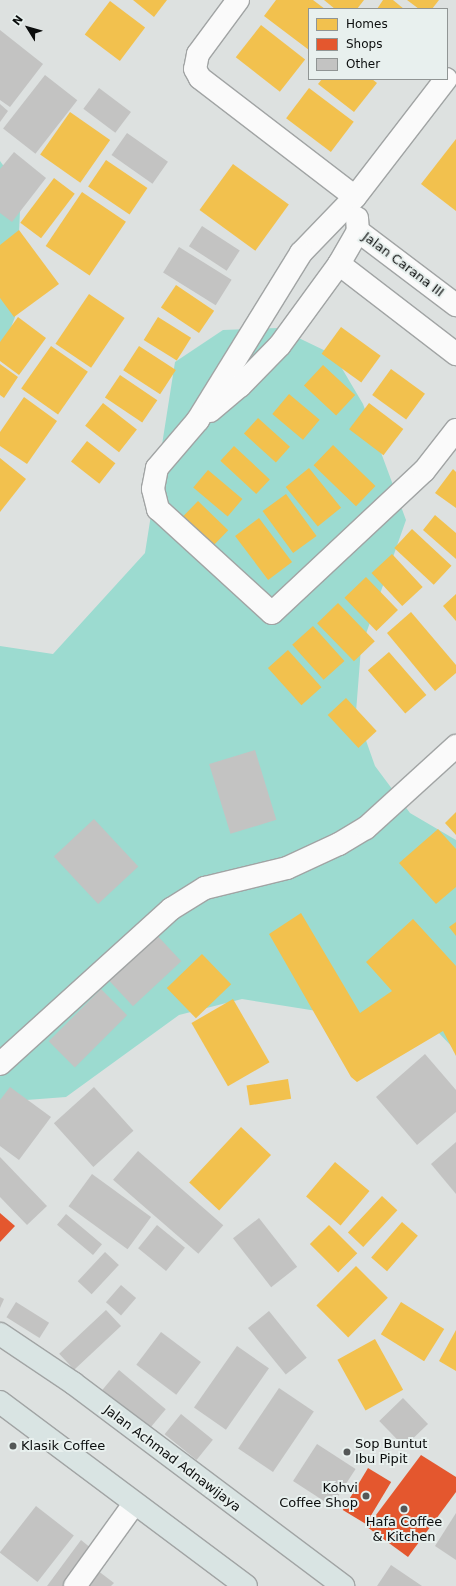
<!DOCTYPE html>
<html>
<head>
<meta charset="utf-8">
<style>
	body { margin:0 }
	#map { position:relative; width:456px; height:1586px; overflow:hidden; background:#dde1e0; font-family:"DejaVu Sans",sans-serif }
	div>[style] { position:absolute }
	.green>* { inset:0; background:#9cdbd0 }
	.homes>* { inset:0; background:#f2c14e; transform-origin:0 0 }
	.shops>* { inset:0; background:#e4572e; transform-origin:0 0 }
	.building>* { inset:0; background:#c3c3c2; transform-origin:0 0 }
	.roads { filter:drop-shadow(1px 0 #a1a4a4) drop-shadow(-1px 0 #a1a4a4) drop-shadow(0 1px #a1a4a4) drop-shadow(0 -1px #a1a4a4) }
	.minor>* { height:22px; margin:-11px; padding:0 11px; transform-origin:11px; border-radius:11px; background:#fafafa }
	.major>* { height:22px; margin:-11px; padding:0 11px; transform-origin:11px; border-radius:11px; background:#d9e4e3 }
	.dots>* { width:11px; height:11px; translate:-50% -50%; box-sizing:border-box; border:2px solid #e8f0ee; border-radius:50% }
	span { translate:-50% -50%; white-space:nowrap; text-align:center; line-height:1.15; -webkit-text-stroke:4px #e8f0ee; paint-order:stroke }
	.street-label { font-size:13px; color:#0b0d0d }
	.poi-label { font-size:13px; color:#0b0d0d }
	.left { translate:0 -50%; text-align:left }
	.right { translate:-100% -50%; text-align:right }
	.legend { position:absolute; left:308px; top:8px; width:140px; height:72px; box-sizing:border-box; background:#e8f0ee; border:1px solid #909594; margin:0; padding:5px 7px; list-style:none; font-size:12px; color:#0b0d0d }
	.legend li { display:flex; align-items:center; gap:8px; height:20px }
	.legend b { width:20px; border:1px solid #909594 }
	.north { position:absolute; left:8px; top:8px; width:40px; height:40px; -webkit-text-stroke:3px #e8f0ee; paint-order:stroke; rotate:307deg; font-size:11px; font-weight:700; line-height:16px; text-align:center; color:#0b0d0d }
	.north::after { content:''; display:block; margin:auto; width:14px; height:18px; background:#0b0d0d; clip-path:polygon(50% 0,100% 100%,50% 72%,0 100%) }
</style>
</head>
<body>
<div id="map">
	<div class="green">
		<div style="clip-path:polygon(0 161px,21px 190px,15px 317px,0 357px)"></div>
		<div style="clip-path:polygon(278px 328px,334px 355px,363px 404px,406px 520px,361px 648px,356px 712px,375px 766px,410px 813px,456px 840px,456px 1051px,436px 1030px,242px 999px,179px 1015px,66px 1097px,0 1102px,0 646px,53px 654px,145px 553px,175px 362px,223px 330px)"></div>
	</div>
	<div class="homes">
		<div style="clip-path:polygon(133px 0,167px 0,154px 17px)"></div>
		<div style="clip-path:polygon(276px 0,313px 0,325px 9px,309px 9px,309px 50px,264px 16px)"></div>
		<div style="clip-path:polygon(324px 0,364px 0,357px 9px,335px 9px)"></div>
		<div style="clip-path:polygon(383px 0,393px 0,404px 9px,377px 9px)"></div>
		<div style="clip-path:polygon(407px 0,439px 0,432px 9px,419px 9px)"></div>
		<div style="left:110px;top:1px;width:44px;height:42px;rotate:37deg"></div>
		<div style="left:261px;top:25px;width:56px;height:41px;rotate:38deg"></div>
		<div style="clip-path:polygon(322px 79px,372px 79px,377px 83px,354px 112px,318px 84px)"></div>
		<div style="left:309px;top:88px;width:56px;height:38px;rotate:37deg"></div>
		<div style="left:70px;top:112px;width:49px;height:52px;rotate:35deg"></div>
		<div style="clip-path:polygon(456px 139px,456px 211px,421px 184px)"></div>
		<div style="left:106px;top:160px;width:50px;height:32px;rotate:34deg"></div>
		<div style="left:233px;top:164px;width:69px;height:57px;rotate:36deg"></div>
		<div style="left:54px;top:178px;width:26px;height:56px;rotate:37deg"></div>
		<div style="left:82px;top:192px;width:53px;height:65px;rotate:34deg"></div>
		<div style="clip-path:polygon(19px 230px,59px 284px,14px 317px,0 298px,0 245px)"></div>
		<div style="left:176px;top:285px;width:46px;height:27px;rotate:34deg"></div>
		<div style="left:89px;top:294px;width:43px;height:60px;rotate:34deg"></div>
		<div style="clip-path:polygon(18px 317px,46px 338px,19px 375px,0 361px,0 342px)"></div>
		<div style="left:158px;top:317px;width:39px;height:27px;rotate:32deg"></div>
		<div style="left:341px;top:327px;width:49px;height:33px;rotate:36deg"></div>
		<div style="left:51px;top:346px;width:45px;height:52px;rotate:35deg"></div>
		<div style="left:139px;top:346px;width:44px;height:29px;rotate:33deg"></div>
		<div style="clip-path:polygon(0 364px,18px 377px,4px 398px,0 395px)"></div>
		<div style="left:323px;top:365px;width:44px;height:28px;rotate:43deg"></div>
		<div style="left:391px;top:369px;width:42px;height:32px;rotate:36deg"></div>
		<div style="left:120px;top:375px;width:45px;height:27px;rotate:34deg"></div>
		<div style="left:289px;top:394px;width:40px;height:26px;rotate:40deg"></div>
		<div style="clip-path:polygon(24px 397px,57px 421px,27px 464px,0 446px,0 432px)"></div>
		<div style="left:103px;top:403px;width:43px;height:29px;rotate:38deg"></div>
		<div style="left:369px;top:403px;width:43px;height:33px;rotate:37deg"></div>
		<div style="left:258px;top:418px;width:43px;height:21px;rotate:42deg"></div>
		<div style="left:87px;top:441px;width:36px;height:26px;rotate:38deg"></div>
		<div style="left:333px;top:445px;width:59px;height:28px;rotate:44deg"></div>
		<div style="left:234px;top:446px;width:49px;height:20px;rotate:43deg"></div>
		<div style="clip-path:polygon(0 458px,26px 479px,0 512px)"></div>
		<div style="left:309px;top:468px;width:51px;height:30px;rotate:51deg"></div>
		<div style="clip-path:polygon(453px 469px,456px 472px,456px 508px,435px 493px)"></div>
		<div style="left:208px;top:470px;width:45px;height:23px;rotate:40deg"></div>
		<div style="left:286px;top:494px;width:52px;height:29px;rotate:54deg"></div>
		<div style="left:198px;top:501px;width:42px;height:22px;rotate:44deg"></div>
		<div style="clip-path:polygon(435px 515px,456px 533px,456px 559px,423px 530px)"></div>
		<div style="left:259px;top:518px;width:55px;height:30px;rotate:53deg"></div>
		<div style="left:412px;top:529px;width:54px;height:26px;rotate:43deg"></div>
		<div style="left:392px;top:554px;width:45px;height:28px;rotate:47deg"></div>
		<div style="left:366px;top:577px;width:46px;height:30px;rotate:46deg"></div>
		<div style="clip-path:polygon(456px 594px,456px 621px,443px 606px)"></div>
		<div style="left:338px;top:603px;width:53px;height:29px;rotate:46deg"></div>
		<div style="clip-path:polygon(411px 612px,456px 665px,456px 673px,435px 691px,387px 633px)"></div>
		<div style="left:313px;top:626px;width:47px;height:28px;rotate:48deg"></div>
		<div style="left:288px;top:650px;width:50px;height:27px;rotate:48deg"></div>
		<div style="left:389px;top:652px;width:57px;height:28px;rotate:49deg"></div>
		<div style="left:346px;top:698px;width:45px;height:25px;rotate:47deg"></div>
		<div style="clip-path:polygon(456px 812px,456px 835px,445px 823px)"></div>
		<div style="clip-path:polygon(438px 829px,456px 849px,456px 887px,436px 904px,399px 863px)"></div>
		<div style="clip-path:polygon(301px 913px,360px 1013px,392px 991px,366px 962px,413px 919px,456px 966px,456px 1056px,443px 1031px,357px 1082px,351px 1077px,269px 934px)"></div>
		<div style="clip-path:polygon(456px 922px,456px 936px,449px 927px)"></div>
		<div style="left:202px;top:954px;width:42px;height:49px;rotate:46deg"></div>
		<div style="left:233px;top:999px;width:73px;height:48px;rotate:60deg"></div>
		<div style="left:288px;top:1079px;width:20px;height:42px;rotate:81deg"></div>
		<div style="left:241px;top:1127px;width:41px;height:76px;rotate:43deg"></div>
		<div style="left:335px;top:1162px;width:45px;height:45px;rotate:40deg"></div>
		<div style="left:382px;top:1196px;width:21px;height:50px;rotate:43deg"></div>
		<div style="left:402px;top:1222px;width:21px;height:47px;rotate:41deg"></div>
		<div style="left:329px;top:1225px;width:40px;height:27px;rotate:45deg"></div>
		<div style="left:356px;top:1266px;width:45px;height:56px;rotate:45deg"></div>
		<div style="left:401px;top:1302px;width:51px;height:38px;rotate:32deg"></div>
		<div style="clip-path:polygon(456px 1330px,456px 1371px,439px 1361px)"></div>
		<div style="left:375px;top:1339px;width:58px;height:43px;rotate:61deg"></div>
	</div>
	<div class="shops">
		<div style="clip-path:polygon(0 1213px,15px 1226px,0 1242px)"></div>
		<div style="clip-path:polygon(421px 1455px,456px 1477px,456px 1492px,408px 1557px,367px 1527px)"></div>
		<div style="left:368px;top:1468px;width:27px;height:49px;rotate:31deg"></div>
	</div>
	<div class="building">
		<div style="clip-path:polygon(0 30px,43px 64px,10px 107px,0 100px)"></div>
		<div style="left:45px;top:75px;width:41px;height:68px;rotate:38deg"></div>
		<div style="left:99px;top:88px;width:40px;height:26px;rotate:37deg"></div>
		<div style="clip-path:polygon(0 104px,8px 111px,0 122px)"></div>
		<div style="left:127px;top:133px;width:50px;height:27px;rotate:35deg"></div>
		<div style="clip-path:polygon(14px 152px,46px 178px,12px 222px,0 213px,0 169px)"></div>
		<div style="left:202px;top:226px;width:45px;height:24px;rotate:33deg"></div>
		<div style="left:179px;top:247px;width:62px;height:30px;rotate:32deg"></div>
		<div style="left:255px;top:750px;width:73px;height:48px;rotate:73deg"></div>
		<div style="left:94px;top:819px;width:65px;height:55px;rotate:47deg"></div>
		<div style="left:154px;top:932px;width:40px;height:66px;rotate:47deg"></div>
		<div style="left:101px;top:989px;width:37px;height:74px;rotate:45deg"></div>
		<div style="clip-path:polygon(425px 1054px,456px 1090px,456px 1112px,417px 1145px,376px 1097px)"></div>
		<div style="clip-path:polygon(10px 1087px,51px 1117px,19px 1160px,0 1146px,0 1100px)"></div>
		<div style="left:94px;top:1087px;width:59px;height:54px;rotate:48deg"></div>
		<div style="clip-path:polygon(456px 1142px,456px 1194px,431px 1164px)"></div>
		<div style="left:138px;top:1151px;width:113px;height:38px;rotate:41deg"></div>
		<div style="clip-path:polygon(0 1157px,47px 1206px,27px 1225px,0 1197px)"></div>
		<div style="left:92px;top:1174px;width:73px;height:40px;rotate:36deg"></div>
		<div style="left:66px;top:1214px;width:47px;height:14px;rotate:40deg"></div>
		<div style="left:259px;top:1218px;width:62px;height:33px;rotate:52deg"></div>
		<div style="left:157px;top:1225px;width:36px;height:30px;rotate:39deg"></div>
		<div style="left:105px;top:1252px;width:19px;height:40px;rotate:43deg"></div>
		<div style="left:121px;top:1285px;width:20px;height:23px;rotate:41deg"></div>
		<div style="clip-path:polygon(0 1297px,4px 1299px,0 1308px)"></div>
		<div style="left:16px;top:1302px;width:39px;height:18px;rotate:32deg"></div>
		<div style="left:106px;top:1310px;width:22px;height:64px;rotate:47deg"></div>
		<div style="left:269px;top:1311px;width:60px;height:27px;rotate:51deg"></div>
		<div style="left:161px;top:1332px;width:50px;height:41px;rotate:37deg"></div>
		<div style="left:237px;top:1346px;width:39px;height:75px;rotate:35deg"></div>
		<div style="left:119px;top:1370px;width:61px;height:26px;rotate:40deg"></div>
		<div style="left:279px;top:1388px;width:42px;height:73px;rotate:34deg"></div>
		<div style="left:403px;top:1398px;width:36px;height:33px;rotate:46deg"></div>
		<div style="left:181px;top:1414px;width:41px;height:26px;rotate:39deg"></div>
		<div style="left:317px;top:1444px;width:46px;height:44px;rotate:33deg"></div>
		<div style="left:36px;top:1506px;width:48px;height:59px;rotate:38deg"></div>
		<div style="clip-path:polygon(456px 1513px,456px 1560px,435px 1546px)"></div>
		<div style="clip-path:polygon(81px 1540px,92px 1549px,65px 1586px,47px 1586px)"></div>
		<div style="clip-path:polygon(391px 1565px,422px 1586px,377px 1586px)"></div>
		<div style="clip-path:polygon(93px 1567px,114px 1583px,111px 1586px,79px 1586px)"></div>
	</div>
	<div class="roads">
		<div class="minor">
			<div style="left:238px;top:0;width:67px;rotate:126.5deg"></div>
			<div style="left:198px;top:54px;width:15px;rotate:101deg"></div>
			<div style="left:195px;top:69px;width:10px;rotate:61deg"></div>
			<div style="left:200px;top:78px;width:195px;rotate:37.5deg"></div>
			<div style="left:446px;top:79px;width:149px;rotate:127.6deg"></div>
			<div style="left:355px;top:197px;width:78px;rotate:134deg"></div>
			<div style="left:301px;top:253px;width:196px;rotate:121.7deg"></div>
			<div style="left:198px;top:420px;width:63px;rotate:130.5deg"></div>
			<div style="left:157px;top:468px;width:21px;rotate:101deg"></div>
			<div style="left:153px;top:489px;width:21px;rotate:76deg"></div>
			<div style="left:158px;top:509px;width:154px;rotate:42.4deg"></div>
			<div style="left:272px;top:613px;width:208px;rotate:-43.1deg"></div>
			<div style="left:424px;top:471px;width:52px;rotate:-52deg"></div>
			<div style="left:357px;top:218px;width:13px;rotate:86deg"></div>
			<div style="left:358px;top:231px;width:123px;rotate:37.1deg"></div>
			<div style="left:339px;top:264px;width:148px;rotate:37.6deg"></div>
			<div style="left:210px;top:411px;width:39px;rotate:-40deg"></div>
			<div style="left:240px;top:386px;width:57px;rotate:-45.7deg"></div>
			<div style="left:280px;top:345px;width:100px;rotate:-53.9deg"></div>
			<div style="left:339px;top:264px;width:38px;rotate:-60deg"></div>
			<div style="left:0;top:1064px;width:231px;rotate:-42.2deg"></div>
			<div style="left:171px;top:909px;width:40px;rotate:-32deg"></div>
			<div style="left:205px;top:888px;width:84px;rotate:-13.7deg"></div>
			<div style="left:287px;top:868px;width:57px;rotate:-24.8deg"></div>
			<div style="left:339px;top:844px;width:31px;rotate:-31deg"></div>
			<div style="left:366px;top:828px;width:122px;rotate:-42.3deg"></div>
			<div style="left:75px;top:1586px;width:101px;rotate:-54.3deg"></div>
		</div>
		<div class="major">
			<div style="left:0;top:1334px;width:88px;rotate:33.9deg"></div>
			<div style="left:73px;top:1383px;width:338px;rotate:36.9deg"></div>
			<div style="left:0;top:1402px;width:307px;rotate:36.8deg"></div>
		</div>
	</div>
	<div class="dots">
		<div style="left:13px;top:1446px;background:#545757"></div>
		<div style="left:347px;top:1452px;background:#545757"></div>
		<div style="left:366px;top:1496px;background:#545757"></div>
		<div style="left:404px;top:1509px;background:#545757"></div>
	</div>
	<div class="street-label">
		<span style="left:403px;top:265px;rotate:37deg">Jalan Carana III</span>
		<span style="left:172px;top:1459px;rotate:37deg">Jalan Achmad Adnawijaya</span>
	</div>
	<div class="poi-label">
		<span class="left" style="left:355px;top:1452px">Sop Buntut<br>Ibu Pipit</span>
		<span class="left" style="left:21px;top:1446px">Klasik Coffee</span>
		<span class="right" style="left:358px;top:1496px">Kohvi<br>Coffee Shop</span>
		<span style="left:404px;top:1530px">Hafa Coffee<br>&amp; Kitchen</span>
	</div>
	<ul class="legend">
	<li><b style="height:11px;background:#f2c14e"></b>Homes</li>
	<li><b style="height:11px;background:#e4572e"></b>Shops</li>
	<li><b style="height:11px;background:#c3c3c2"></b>Other</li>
	</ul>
	<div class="north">N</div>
</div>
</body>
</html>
